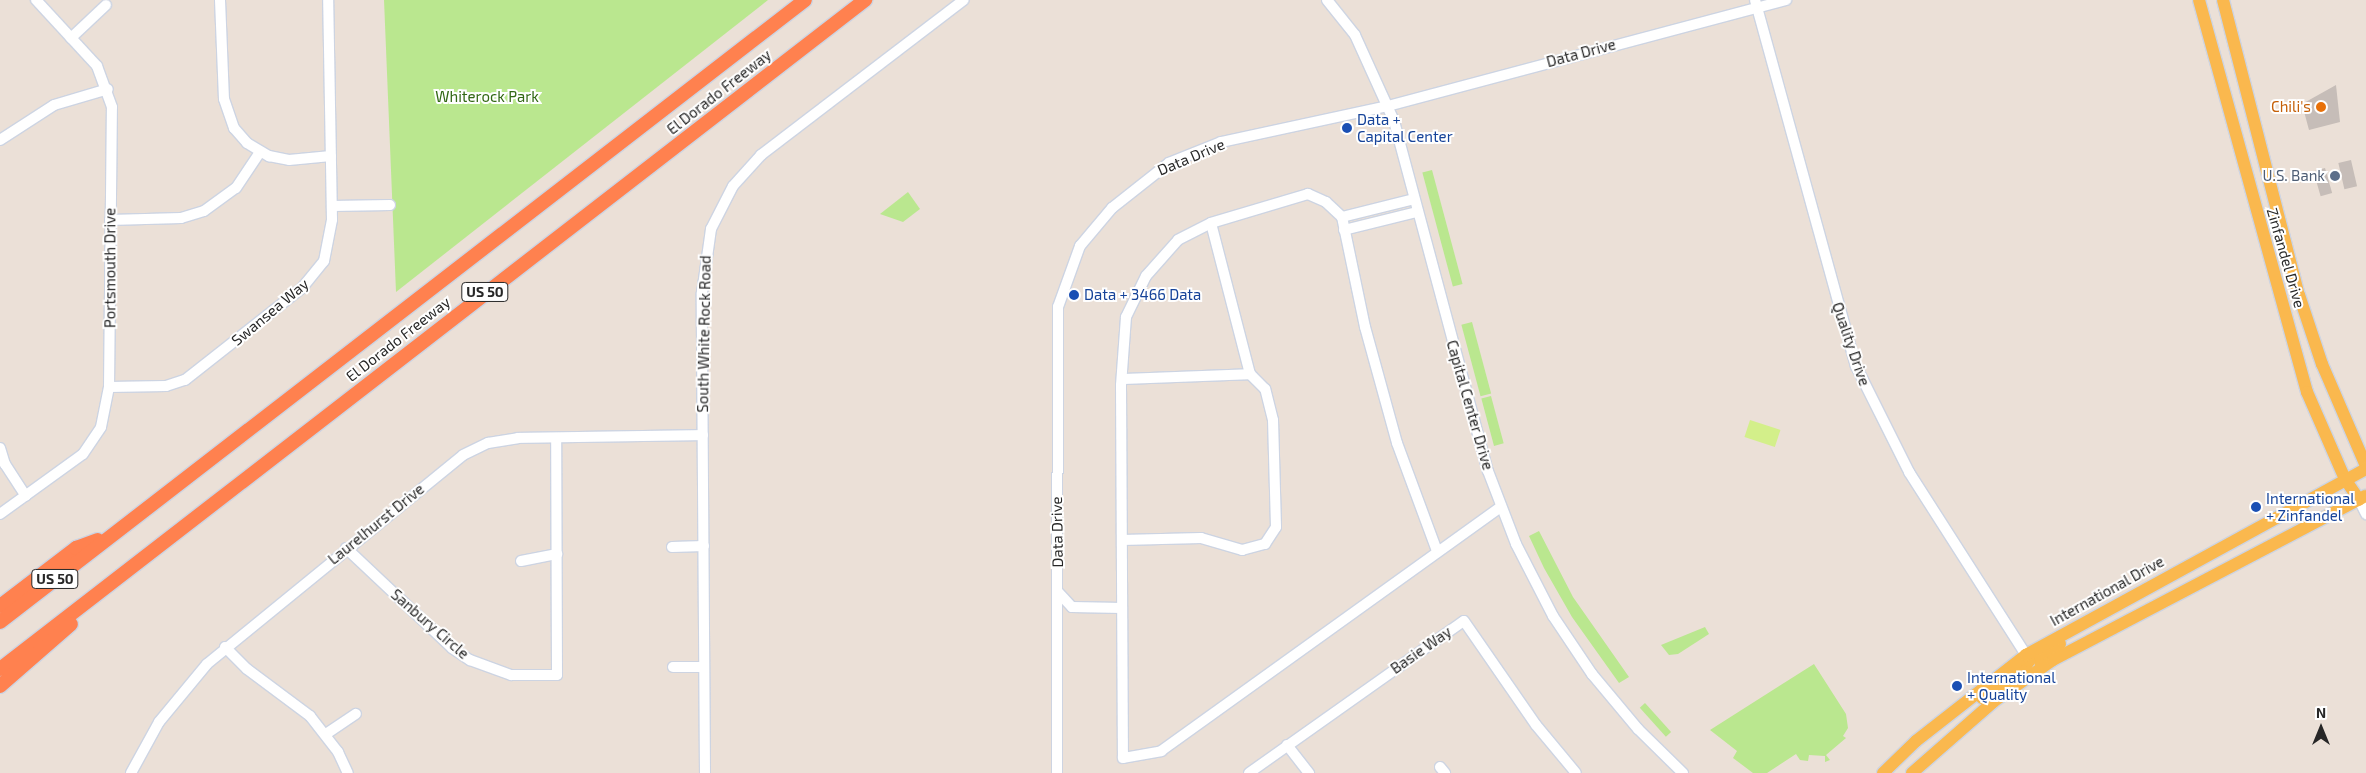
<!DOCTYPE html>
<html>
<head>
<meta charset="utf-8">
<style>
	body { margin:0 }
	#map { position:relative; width:2366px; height:773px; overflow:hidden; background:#ebe0d7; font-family:"Exo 2",sans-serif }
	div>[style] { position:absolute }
	.green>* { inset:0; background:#bae78f; transform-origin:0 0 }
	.pitch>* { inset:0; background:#d3ef8a; transform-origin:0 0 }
	.building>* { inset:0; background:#c6bdb8; transform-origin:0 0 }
	.roads { filter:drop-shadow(1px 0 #cdd4e2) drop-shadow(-1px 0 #cdd4e2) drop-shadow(0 1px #cdd4e2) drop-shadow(0 -1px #cdd4e2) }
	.minor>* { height:10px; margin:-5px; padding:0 5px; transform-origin:5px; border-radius:5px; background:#fff }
	.major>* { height:12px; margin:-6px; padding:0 6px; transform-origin:6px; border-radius:6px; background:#fab84e }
	.highway>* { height:14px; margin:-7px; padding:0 7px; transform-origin:7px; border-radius:7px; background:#ff814f }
	.dots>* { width:14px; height:14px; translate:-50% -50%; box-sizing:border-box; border:2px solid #fff; border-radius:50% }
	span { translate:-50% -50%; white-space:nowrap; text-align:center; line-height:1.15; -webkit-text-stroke:4px #fff; paint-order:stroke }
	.shield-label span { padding:1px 4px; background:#fff; border:1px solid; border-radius:4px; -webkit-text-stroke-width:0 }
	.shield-label { font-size:14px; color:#272727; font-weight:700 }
	.street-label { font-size:15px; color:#272727 }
	.park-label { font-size:15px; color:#326814 }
	.food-label { font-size:15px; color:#c56008 }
	.right { translate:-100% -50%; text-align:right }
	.transit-label { font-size:15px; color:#164399 }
	.left { translate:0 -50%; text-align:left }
	.service-label { font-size:15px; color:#4e5e75 }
	.north { position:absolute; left:2296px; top:703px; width:50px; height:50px; -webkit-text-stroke:4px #fff; paint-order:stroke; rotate:0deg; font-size:14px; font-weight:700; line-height:20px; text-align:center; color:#272727 }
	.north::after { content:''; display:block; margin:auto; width:18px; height:22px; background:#272727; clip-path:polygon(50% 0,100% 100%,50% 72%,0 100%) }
</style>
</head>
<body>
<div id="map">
	<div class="green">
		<div style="clip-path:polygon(384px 0,768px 0,396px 292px)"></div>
		<div style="left:1432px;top:170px;width:118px;height:10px;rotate:75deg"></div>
		<div style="clip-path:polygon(908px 192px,920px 209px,903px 222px,880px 214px)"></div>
		<div style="left:1472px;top:322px;width:74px;height:11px;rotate:75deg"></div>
		<div style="left:1491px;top:396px;width:49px;height:10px;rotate:75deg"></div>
		<div style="clip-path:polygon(1539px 531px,1573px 597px,1629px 677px,1619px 683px,1572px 617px,1544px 568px,1529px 536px)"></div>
		<div style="clip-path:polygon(1705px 627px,1709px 634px,1678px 654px,1669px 655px,1661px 645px)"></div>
		<div style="clip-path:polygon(1814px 664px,1846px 714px,1848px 728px,1843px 736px,1846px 738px,1826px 755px,1830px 760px,1825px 762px,1825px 756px,1809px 755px,1808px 761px,1800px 760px,1796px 754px,1767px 773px,1753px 773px,1733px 758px,1737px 751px,1710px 730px)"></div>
		<div style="left:1645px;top:703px;width:39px;height:7px;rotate:48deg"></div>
	</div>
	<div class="pitch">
		<div style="left:1750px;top:420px;width:32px;height:18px;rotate:18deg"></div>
	</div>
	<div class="building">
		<div style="clip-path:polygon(2336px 85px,2340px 122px,2309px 130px,2302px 104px)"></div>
		<div style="left:2351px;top:160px;width:27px;height:13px;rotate:77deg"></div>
		<div style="left:2325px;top:168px;width:26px;height:12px;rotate:74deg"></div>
	</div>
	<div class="roads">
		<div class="minor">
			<div style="left:220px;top:0;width:99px;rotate:87.7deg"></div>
			<div style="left:224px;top:99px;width:31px;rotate:71deg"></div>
			<div style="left:234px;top:128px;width:20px;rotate:49deg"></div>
			<div style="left:247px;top:143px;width:26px;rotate:31deg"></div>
			<div style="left:269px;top:156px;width:20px;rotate:11deg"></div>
			<div style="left:289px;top:160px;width:42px;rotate:-5.4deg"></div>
			<div style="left:1327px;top:0;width:45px;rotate:51.3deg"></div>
			<div style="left:1355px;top:35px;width:94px;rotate:65.6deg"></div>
			<div style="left:1394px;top:121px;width:362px;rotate:75deg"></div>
			<div style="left:1488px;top:471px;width:78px;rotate:69deg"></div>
			<div style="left:1516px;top:544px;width:81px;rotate:62.8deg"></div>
			<div style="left:1553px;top:616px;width:70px;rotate:56.1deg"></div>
			<div style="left:1592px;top:674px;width:72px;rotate:50.1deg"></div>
			<div style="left:1638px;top:729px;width:63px;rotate:44.4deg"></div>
			<div style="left:1755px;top:0;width:380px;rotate:74.6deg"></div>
			<div style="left:1856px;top:366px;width:119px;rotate:63.4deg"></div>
			<div style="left:1909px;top:472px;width:217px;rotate:57.4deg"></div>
			<div style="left:71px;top:38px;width:48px;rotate:-43.3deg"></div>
			<div style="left:0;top:140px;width:64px;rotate:-32.9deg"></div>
			<div style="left:54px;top:105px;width:56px;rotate:-16.5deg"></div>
			<div style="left:332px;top:206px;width:58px;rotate:-1deg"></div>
			<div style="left:1342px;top:217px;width:74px;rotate:-14deg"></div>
			<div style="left:110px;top:220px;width:71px;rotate:-1.6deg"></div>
			<div style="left:181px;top:218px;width:24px;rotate:-17deg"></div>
			<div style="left:204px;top:211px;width:39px;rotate:-36deg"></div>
			<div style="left:236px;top:188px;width:43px;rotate:-56.3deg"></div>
			<div style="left:1344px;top:230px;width:75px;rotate:-13.9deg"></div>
			<div style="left:1122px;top:379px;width:128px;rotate:-2.2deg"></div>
			<div style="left:1250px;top:374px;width:156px;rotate:-104.5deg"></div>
			<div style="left:109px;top:387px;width:57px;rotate:-1deg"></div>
			<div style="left:166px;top:386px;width:20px;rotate:-18deg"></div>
			<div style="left:185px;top:380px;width:149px;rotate:-38.2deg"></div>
			<div style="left:302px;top:288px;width:35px;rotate:-51deg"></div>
			<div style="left:324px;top:261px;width:42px;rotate:-79deg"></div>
			<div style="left:332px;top:220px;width:220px;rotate:-91deg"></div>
			<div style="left:0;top:448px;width:17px;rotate:73deg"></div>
			<div style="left:5px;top:464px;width:38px;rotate:57deg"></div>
			<div style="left:2359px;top:500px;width:16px;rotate:63deg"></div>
			<div style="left:0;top:514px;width:102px;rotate:-35.9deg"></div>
			<div style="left:83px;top:454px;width:32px;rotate:-56deg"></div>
			<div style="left:101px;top:427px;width:41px;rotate:-78.7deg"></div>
			<div style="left:109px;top:387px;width:280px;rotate:-89.4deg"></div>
			<div style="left:112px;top:107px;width:44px;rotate:-110.1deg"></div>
			<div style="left:97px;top:66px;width:90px;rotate:-132.7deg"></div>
			<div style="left:1122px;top:540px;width:79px;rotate:-1.5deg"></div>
			<div style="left:1201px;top:538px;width:43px;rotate:16.3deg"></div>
			<div style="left:1242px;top:550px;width:24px;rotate:-15deg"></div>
			<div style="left:1265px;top:544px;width:20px;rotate:-57deg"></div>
			<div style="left:1276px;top:527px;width:107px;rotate:-91.6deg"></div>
			<div style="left:1273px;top:420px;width:32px;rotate:-104deg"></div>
			<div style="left:1265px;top:389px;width:21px;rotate:-135deg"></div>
			<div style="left:672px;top:547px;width:32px;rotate:-2deg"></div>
			<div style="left:346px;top:548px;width:146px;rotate:43.3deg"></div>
			<div style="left:452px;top:648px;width:22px;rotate:34deg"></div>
			<div style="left:470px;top:660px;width:44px;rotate:20.1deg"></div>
			<div style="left:511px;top:675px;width:46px"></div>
			<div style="left:557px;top:675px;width:237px;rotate:-90.2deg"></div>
			<div style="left:1437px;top:551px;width:115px;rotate:-110.3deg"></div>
			<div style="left:1397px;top:443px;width:120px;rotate:-105.4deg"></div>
			<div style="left:1365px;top:327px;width:112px;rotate:-101.8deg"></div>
			<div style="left:1342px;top:217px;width:22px;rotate:-137deg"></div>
			<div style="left:1326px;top:202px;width:20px;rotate:-156deg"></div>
			<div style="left:1308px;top:194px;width:101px;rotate:163.4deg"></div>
			<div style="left:1211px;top:223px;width:37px;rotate:153deg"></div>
			<div style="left:1178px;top:240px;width:48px;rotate:131.6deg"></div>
			<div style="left:1146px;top:276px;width:46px;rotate:116deg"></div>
			<div style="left:1126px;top:317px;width:68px;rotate:94.2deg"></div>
			<div style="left:1121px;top:385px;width:373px;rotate:89.7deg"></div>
			<div style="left:1123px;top:758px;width:39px;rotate:-10deg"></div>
			<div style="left:1161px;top:751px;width:418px;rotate:-35.7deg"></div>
			<div style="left:521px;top:561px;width:37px;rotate:-11deg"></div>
			<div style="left:1057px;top:591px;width:22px;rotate:47deg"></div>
			<div style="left:1072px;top:607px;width:50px;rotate:1.1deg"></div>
			<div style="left:225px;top:647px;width:31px;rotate:45deg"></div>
			<div style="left:247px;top:669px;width:79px;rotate:36.7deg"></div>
			<div style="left:310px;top:716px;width:46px;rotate:52.1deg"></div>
			<div style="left:338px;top:752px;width:23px;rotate:65deg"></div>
			<div style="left:673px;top:667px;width:31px"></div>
			<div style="left:326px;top:734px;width:36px;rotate:-34deg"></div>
			<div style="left:1287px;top:745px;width:36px;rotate:52deg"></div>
			<div style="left:1440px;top:767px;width:8px;rotate:50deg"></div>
			<div style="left:131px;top:773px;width:58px;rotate:-61.2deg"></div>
			<div style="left:159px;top:722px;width:75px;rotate:-50.4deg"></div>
			<div style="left:207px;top:664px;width:330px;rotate:-39.2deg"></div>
			<div style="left:463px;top:455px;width:28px;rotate:-26deg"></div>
			<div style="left:488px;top:443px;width:30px;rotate:-9deg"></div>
			<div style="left:518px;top:438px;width:185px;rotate:-0.9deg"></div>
			<div style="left:705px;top:773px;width:480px;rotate:-90.4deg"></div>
			<div style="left:702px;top:293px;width:65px;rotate:-82deg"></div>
			<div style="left:711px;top:229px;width:48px;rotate:-62.9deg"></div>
			<div style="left:733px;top:186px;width:42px;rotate:-47.9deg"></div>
			<div style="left:761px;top:155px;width:255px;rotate:-37.4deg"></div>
			<div style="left:1057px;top:773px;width:466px;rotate:-89.9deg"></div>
			<div style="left:1058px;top:307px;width:65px;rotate:-70.2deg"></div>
			<div style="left:1080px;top:246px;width:50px;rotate:-49.9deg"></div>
			<div style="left:1112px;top:208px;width:73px;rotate:-38.3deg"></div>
			<div style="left:1169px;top:163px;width:56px;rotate:-22deg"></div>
			<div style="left:1221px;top:142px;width:171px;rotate:-12.2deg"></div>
			<div style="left:1388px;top:106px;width:412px;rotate:-14.9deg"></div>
			<div style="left:1249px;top:773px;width:263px;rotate:-35.3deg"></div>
			<div style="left:1464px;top:621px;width:126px;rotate:55.3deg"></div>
			<div style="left:1536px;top:725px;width:62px;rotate:50.2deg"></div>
		</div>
		<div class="major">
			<div style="left:2199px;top:0;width:407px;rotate:74.6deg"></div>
			<div style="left:2307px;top:392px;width:95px;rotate:66.4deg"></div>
			<div style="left:2345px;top:479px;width:25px;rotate:56deg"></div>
			<div style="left:2223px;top:0;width:305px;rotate:75.6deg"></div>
			<div style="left:2299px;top:295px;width:73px;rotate:71.6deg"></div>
			<div style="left:2322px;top:364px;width:111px;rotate:66.7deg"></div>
			<div style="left:2042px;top:667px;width:9px;rotate:-111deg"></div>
			<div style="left:2039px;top:659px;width:26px;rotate:-36deg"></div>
			<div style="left:1982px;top:698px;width:54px;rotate:-36deg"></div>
			<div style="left:2026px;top:666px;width:6px;rotate:-59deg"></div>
			<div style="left:2029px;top:661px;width:7px;rotate:-117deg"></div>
			<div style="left:1883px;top:773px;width:46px;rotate:-44.1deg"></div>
			<div style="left:1916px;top:741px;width:140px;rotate:-38deg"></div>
			<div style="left:2026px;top:655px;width:388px;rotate:-28.7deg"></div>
			<div style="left:1912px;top:773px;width:108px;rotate:-41.2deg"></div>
			<div style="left:1993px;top:702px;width:73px;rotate:-35deg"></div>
			<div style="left:2053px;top:660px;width:353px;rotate:-27.7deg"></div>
		</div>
		<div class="highway">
			<div style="left:0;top:606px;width:96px;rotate:-37.3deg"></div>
			<div style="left:76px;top:548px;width:23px;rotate:-20deg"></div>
			<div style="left:0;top:622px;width:1017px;rotate:-37.69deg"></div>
			<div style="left:0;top:669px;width:1094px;rotate:-37.72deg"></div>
			<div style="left:0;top:686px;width:94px;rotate:-41.1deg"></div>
		</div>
	</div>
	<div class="dots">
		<div style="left:2321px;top:107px;background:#e8710a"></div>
		<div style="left:1347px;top:128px;background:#1a4fb4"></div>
		<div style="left:2335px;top:176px;background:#5c6f8a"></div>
		<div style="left:1074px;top:295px;background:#1a4fb4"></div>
		<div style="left:2256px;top:507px;background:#1a4fb4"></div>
		<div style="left:1957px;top:686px;background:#1a4fb4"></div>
	</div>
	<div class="shield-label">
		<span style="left:485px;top:292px">US 50</span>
		<span style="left:55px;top:579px">US 50</span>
	</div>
	<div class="street-label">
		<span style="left:1581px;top:53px;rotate:-15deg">Data Drive</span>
		<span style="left:719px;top:92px;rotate:-38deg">El Dorado Freeway</span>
		<span style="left:1191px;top:157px;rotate:-23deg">Data Drive</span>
		<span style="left:2286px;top:258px;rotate:74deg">Zinfandel Drive</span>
		<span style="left:110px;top:268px;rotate:-90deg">Portsmouth Drive</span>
		<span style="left:270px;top:312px;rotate:-40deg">Swansea Way</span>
		<span style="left:704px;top:334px;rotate:-89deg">South White Rock Road</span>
		<span style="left:398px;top:339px;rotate:-38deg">El Dorado Freeway</span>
		<span style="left:1851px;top:344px;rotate:71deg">Quality Drive</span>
		<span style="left:1470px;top:405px;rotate:74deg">Capital Center Drive</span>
		<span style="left:376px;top:524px;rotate:-39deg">Laurelhurst Drive</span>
		<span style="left:1057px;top:532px;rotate:-91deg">Data Drive</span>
		<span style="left:2107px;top:591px;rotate:-29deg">International Drive</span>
		<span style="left:430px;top:624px;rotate:41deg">Sanbury Circle</span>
		<span style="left:1421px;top:650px;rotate:-35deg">Basie Way</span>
	</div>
	<div class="park-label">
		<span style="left:487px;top:97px">Whiterock Park</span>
	</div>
	<div class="food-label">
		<span class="right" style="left:2311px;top:107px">Chili's</span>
	</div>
	<div class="transit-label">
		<span class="left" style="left:1357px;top:128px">Data +<br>Capital Center</span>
		<span class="left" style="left:1084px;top:295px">Data + 3466 Data</span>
		<span class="left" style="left:2266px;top:507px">International<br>+ Zinfandel</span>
		<span class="left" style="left:1967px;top:686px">International<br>+ Quality</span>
	</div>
	<div class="service-label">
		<span class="right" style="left:2325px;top:176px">U.S. Bank</span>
	</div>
	<div class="north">N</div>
</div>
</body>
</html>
